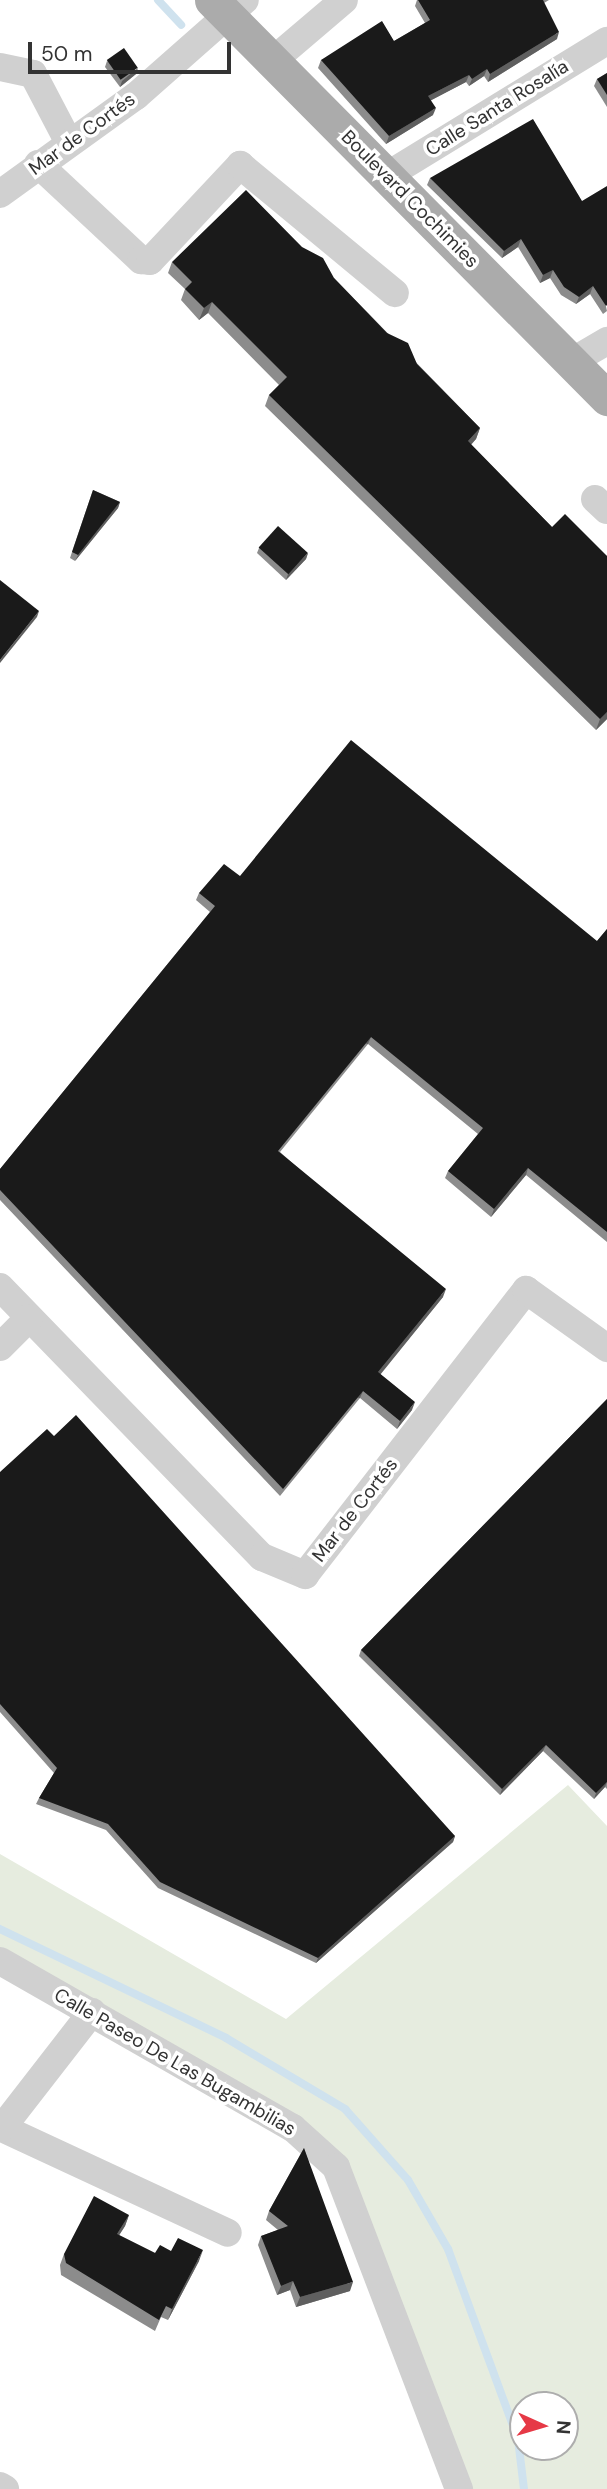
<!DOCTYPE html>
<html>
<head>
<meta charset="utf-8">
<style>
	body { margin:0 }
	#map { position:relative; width:607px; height:2489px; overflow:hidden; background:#fff; font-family:"DM Sans",sans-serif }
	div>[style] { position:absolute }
	.green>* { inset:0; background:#e6ecdf }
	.stream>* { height:8px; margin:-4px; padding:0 4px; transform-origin:4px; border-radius:4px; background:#cfe2ee }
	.minor>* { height:28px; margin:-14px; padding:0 14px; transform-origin:14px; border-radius:14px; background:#d0d0d0 }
	.major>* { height:35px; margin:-17.5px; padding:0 17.5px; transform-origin:17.5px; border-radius:17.5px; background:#ababab }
	.wall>* { inset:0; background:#8c8c8c }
	.shaded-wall>* { inset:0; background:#5f5f5f; transform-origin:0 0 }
	.building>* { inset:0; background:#1a1a1a; transform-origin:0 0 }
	span { translate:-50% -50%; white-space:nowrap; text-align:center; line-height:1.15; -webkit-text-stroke:7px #fff; paint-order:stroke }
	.street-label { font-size:19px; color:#333 }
	.north { position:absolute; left:509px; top:2391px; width:70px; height:70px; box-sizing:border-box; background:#fff; border:2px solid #adadad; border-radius:50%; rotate:94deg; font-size:19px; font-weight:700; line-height:28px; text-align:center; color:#333 }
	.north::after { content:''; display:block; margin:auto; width:24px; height:32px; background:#e63946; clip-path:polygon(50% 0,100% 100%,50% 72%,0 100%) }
	.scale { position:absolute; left:28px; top:42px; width:203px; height:32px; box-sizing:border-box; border:4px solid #333; border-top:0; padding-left:9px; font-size:21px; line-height:24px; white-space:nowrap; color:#333; -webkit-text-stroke:5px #fff; paint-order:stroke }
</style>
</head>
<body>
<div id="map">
	<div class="green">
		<div style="clip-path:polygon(evenodd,568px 1785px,607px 1826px,607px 2489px,459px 2489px,336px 2167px,0 1961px,0 1854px,286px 2019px,568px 1785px,523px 2405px,565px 2405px,565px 2447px,523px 2447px,523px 2405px)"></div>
	</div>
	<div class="stream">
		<div style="left:158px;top:0;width:34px;rotate:47deg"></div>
		<div style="left:0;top:1929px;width:251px;rotate:25.7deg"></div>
		<div style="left:226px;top:2038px;width:139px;rotate:30.8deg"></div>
		<div style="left:345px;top:2109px;width:95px;rotate:48.4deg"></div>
		<div style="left:408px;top:2180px;width:80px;rotate:59.9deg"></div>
		<div style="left:448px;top:2249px;width:202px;rotate:69.8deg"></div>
		<div style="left:518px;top:2439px;width:50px;rotate:83.2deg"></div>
	</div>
	<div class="minor">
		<div style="left:270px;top:63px;width:97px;rotate:-40.4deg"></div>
		<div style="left:0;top:67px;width:34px;rotate:12deg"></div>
		<div style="left:33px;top:74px;width:76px;rotate:62.4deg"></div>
		<div style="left:38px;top:164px;width:141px;rotate:43deg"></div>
		<div style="left:141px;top:260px;width:9px;rotate:6deg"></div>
		<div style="left:150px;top:261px;width:132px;rotate:-46.8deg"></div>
		<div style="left:240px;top:165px;width:201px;rotate:39.6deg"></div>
		<div style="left:388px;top:175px;width:257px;rotate:-31.5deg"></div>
		<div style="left:0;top:194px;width:168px;rotate:-35.8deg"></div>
		<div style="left:136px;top:96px;width:145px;rotate:-41.4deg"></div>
		<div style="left:571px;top:362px;width:42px;rotate:-30.3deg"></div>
		<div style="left:595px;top:499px;width:16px;rotate:43deg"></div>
		<div style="left:0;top:1287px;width:376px;rotate:45.9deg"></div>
		<div style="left:262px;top:1557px;width:47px;rotate:22.7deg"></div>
		<div style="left:305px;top:1575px;width:361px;rotate:-52.2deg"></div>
		<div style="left:526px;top:1290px;width:100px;rotate:35.6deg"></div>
		<div style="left:0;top:1347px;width:41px;rotate:-45deg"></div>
		<div style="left:0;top:1961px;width:337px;rotate:29.7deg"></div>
		<div style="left:293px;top:2128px;width:58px;rotate:42.2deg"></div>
		<div style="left:336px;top:2167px;width:345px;rotate:69.1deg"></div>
		<div style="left:0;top:2127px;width:251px;rotate:24.9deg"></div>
		<div style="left:2px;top:2128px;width:147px;rotate:-52.2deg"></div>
		<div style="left:0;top:2486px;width:6px;rotate:31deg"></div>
	</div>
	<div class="major">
		<div style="left:212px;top:0;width:561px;rotate:45.22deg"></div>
	</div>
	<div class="wall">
		<div style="clip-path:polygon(417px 0,549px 0,544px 3px,557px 39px,488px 82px,484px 76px,469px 86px,466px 82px,431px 100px,433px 115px,386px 144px,318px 68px,321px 60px,394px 41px,425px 23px,415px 6px)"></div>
		<div style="clip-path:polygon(107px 61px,136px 74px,120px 87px,105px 67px)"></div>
		<div style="clip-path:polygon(607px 73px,607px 107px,594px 86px,597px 79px)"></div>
		<div style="clip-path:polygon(430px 178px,582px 201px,607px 311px,603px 314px,590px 294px,576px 304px,561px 295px,550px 278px,540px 283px,518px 247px,502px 258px,427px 185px)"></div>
		<div style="clip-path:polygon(172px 262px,334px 278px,480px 428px,476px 439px,471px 445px,552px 527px,607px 556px,607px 719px,596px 730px,265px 406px,269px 395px,279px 385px,208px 313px,199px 320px,181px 300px,185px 289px,168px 273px)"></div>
		<div style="clip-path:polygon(93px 490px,120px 502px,118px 508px,75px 561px,70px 558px)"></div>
		<div style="clip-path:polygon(259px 548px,308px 553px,306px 559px,286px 580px,257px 553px)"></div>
		<div style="clip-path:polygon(240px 876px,597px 941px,607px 929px,607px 1242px,526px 1175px,491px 1217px,445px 1178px,448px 1171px,478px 1134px,368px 1044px,280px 1152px,443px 1297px,380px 1374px,412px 1410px,397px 1429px,360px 1398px,280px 1496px,0 1200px,0 1169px,210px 912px,196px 900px,199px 893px)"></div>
		<div style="clip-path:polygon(607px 1399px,607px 1789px,605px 1787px,594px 1799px,543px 1751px,500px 1795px,359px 1656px,361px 1650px)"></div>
		<div style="clip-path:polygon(0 1472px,455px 1836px,453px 1842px,316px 1963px,158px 1888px,106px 1830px,36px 1804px,39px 1798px,54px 1773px,0 1712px)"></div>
		<div style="clip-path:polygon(304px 2148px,350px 2291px,296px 2307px,290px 2290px,277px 2295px,258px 2245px,261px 2236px,278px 2230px,266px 2220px,269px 2211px)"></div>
		<div style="clip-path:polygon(129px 2215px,125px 2226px,119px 2235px,155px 2253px,171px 2251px,199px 2261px,168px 2320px,161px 2317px,155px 2331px,61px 2275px,60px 2265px,64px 2254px)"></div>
	</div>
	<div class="shaded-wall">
		<div style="clip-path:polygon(559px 32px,557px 39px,488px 82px,490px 74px)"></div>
		<div style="clip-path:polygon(138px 68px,136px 74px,120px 87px,122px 81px)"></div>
		<div style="clip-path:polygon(487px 69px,484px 76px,469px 86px,472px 79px)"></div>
		<div style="clip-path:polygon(469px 75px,466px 82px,426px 103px,428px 96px)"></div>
		<div style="clip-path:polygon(436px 108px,433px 115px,386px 144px,389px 136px)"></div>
		<div style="clip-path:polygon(521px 239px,518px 247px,502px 258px,504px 251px)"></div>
		<div style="clip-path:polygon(553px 270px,550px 278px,540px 283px,543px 275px)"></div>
		<div style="clip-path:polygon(593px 286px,590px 294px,576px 304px,579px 297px)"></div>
		<div style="clip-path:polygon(212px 302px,208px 313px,199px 320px,204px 308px)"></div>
		<div style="clip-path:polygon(480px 428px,476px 439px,463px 453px,468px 441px)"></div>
		<div style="clip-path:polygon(120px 502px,118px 508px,75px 561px,78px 555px)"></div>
		<div style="clip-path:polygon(308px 553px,306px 559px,286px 580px,288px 574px)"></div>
		<div style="clip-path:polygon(39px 611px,37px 617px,0 663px,0 660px)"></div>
		<div style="clip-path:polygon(607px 712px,607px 719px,596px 730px,600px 719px)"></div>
		<div style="left:371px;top:1037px;width:8px;height:147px;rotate:113deg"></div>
		<div style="clip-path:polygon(528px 1168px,526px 1175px,491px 1217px,494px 1209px)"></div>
		<div style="clip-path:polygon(446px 1289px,443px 1297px,376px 1380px,378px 1372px)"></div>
		<div style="left:363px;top:1391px;width:8px;height:127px;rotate:113deg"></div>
		<div style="clip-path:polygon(415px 1402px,412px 1410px,397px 1429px,400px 1421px)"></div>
		<div style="clip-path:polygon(546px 1745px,543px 1751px,500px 1795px,502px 1789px)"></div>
		<div style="clip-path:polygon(607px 1782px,605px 1787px,594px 1799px,596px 1793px)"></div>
		<div style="clip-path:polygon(455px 1836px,453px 1842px,316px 1963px,318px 1958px)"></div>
		<div style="clip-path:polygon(129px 2215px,125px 2226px,113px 2245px,117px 2234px)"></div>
		<div style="clip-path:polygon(203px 2250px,199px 2261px,168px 2320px,172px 2309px)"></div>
		<div style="clip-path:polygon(293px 2281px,290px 2290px,277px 2295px,281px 2286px)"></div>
		<div style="clip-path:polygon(353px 2282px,350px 2291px,296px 2307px,300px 2297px)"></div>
	</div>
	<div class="building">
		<div style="clip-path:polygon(418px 0,543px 0,559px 32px,490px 74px,487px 69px,472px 79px,469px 75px,428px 96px,436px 108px,389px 136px,321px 60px,382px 21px,394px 41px,430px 20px)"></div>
		<div style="left:124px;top:48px;width:24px;height:21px;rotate:55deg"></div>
		<div style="clip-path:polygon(607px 73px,607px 95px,597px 79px)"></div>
		<div style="clip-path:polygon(533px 119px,582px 201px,607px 186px,607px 305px,606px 306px,593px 286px,579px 297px,564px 287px,553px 270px,543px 275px,521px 239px,504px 251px,430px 178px)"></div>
		<div style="clip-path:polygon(246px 190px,302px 247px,323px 258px,334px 278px,387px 333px,408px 343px,417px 364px,480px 428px,468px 441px,552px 527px,565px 514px,607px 556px,607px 712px,600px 719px,269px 395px,287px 377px,212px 302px,204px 308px,185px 289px,192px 282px,172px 262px)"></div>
		<div style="clip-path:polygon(93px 490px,120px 502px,78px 555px,72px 552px)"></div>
		<div style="left:278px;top:526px;width:40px;height:29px;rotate:42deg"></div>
		<div style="clip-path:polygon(0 580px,39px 611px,0 660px)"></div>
		<div style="clip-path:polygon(351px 740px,597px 941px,607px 929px,607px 1232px,528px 1168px,494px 1209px,448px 1171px,483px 1128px,371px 1037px,278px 1151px,446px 1289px,378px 1372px,415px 1402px,400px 1421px,363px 1391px,283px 1489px,0 1190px,0 1169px,215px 906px,199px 893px,224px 864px,240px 876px)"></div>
		<div style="clip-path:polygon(607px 1399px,607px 1782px,596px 1793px,546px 1745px,502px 1789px,361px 1650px)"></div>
		<div style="clip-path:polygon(76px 1415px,455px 1836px,318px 1958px,160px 1882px,108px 1824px,39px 1798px,57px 1768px,0 1704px,0 1472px,47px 1429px,54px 1436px)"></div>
		<div style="clip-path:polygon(304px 2148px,353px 2282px,300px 2297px,293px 2281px,281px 2286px,261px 2236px,288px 2226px,269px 2211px)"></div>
		<div style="clip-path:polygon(94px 2196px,129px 2215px,117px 2234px,155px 2253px,160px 2245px,171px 2251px,178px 2238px,203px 2250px,172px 2309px,166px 2306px,159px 2320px,66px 2263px,64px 2254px)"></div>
	</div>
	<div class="street-label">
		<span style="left:497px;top:108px;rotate:-32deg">Calle Santa Rosalía</span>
		<span style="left:82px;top:134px;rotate:-36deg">Mar de Cortés</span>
		<span style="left:410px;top:199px;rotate:45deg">Boulevard Cochimies</span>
		<span style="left:355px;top:1510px;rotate:-52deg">Mar de Cortés</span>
		<span style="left:175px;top:2062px;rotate:30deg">Calle Paseo De Las Bugambilias</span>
	</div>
	<div class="north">N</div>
	<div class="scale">50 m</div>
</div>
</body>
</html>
